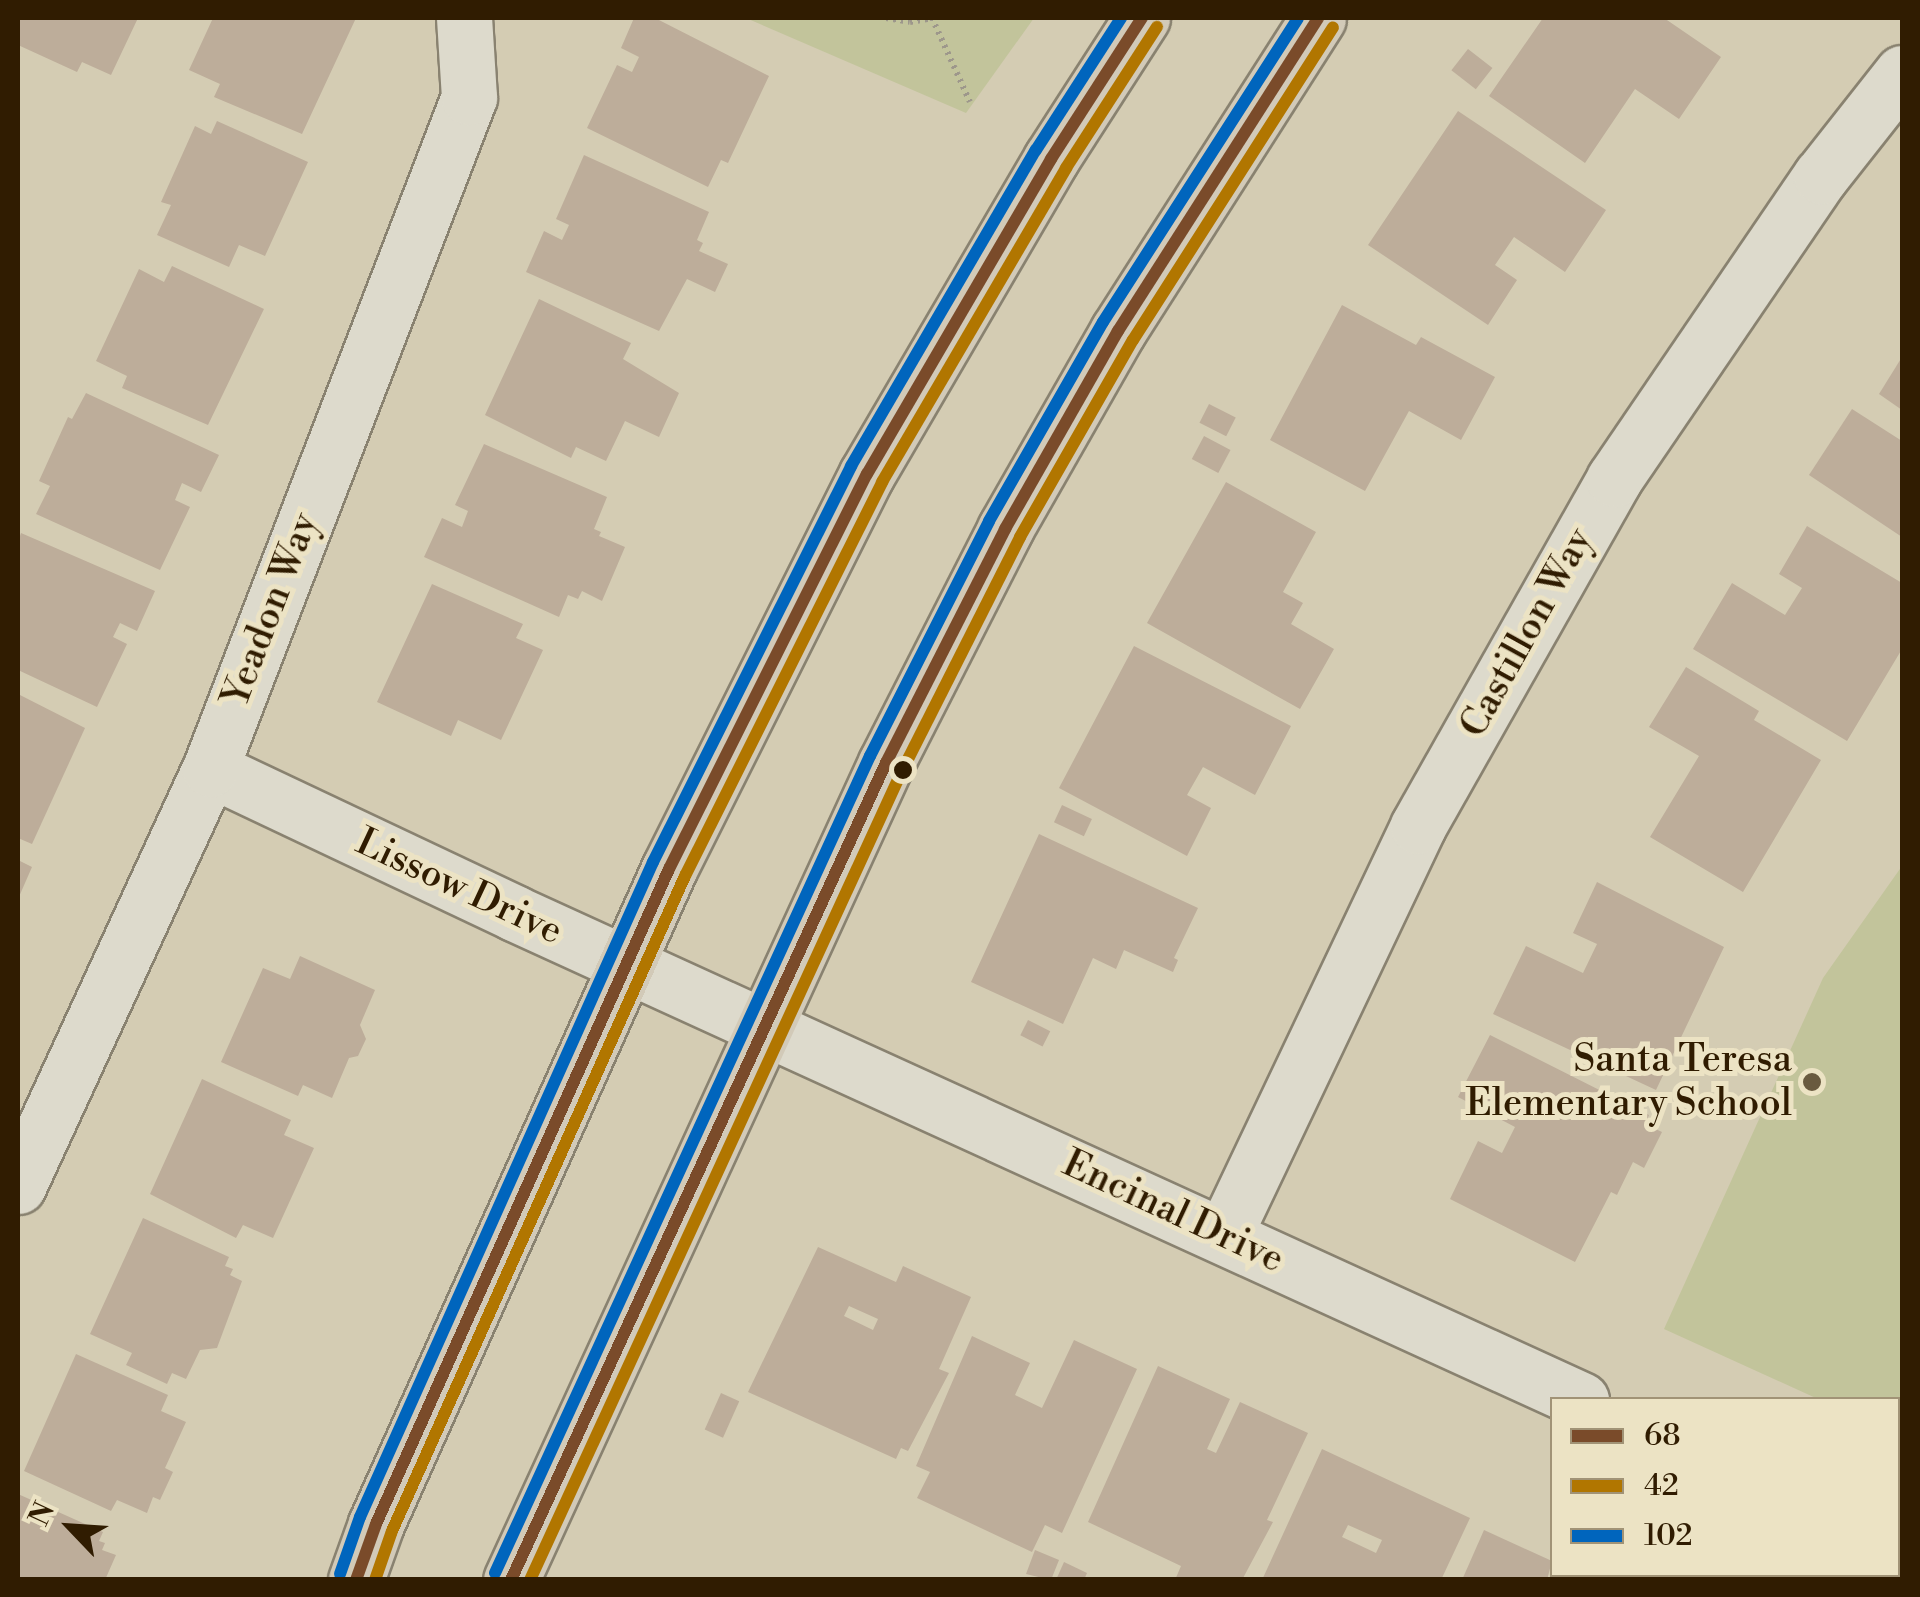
<!DOCTYPE html>
<html>
<head>
<meta charset="utf-8">
<style>
	body { margin:0 }
	#map { position:relative; width:1920px; height:1597px; overflow:hidden; background:#d4ccb3; font-family:"Libre Bodoni",serif }
	div>[style] { position:absolute }
	.green>* { inset:0; background:#c2c49b }
	.building>* { inset:0; background:#bdad9a; transform-origin:0 0 }
	.path>* { height:6px; margin-top:-3px; transform-origin:0; background:repeating-linear-gradient(90deg,#9d978b 0 2.5px,transparent 0 7.5px) }
	.roads { filter:drop-shadow(2px 0 #898270) drop-shadow(-2px 0 #898270) drop-shadow(0 2px #898270) drop-shadow(0 -2px #898270) }
	.minor>* { height:55px; margin:-27.5px; padding:0 27.5px; transform-origin:27.5px; border-radius:27.5px; background:#dddacc }
	.major>* { height:55px; margin:-27.5px; padding:0 27.5px; transform-origin:27.5px; border-radius:27.5px; background:#d2cab8 }
	.bus-1>* { height:12px; margin:-6px; padding:0 6px; transform-origin:6px; border-radius:6px; background:#7a4b2a }
	.bus-2>* { height:12px; margin:-6px; padding:0 6px; transform-origin:6px; border-radius:6px; background:#b17600 }
	.bus-3>* { height:12px; margin:-6px; padding:0 6px; transform-origin:6px; border-radius:6px; background:#0065bd }
	.dots>* { width:28px; height:28px; translate:-50% -50%; box-sizing:border-box; border:5px solid #ece3c4; border-radius:50% }
	span { translate:-50% -50%; white-space:nowrap; text-align:center; line-height:1.15; -webkit-text-stroke:10px #ece3c4; paint-order:stroke }
	.street-label { font-size:38px; color:#301c01 }
	.poi-label { font-size:38px; color:#301c01 }
	.right { translate:-100% -50%; text-align:right }
	.frame { position:absolute; inset:0; border:20px solid #301c01; pointer-events:none }
	.legend { position:absolute; left:1550px; top:1397px; width:350px; height:180px; box-sizing:border-box; background:#ece3c4; border:2px solid #a19376; margin:0; padding:12px 18px; list-style:none; font-size:30px; color:#301c01 }
	.legend li { display:flex; align-items:center; gap:20px; height:50px }
	.legend b { width:50px; border:2px solid #a19376 }
	.north { position:absolute; left:20px; top:1477px; width:100px; height:100px; -webkit-text-stroke:8px #ece3c4; paint-order:stroke; rotate:295deg; font-size:28px; font-weight:700; line-height:40px; text-align:center; color:#301c01 }
	.north::after { content:''; display:block; margin:auto; width:35px; height:45px; background:#301c01; clip-path:polygon(50% 0,100% 100%,50% 72%,0 100%) }
</style>
</head>
<body>
<div id="map">
	<div class="green">
		<div style="clip-path:polygon(746px 18px,1034px 18px,966px 113px)"></div>
		<div style="clip-path:polygon(1902px 866px,1902px 1438px,1898px 1435px,1898px 1400px,1818px 1399px,1664px 1329px,1823px 978px)"></div>
	</div>
	<div class="building">
		<div style="clip-path:polygon(18px 18px,138px 18px,111px 75px,82px 62px,77px 72px,18px 45px)"></div>
		<div style="clip-path:polygon(213px 18px,356px 18px,302px 134px,214px 97px,220px 84px,189px 70px)"></div>
		<div style="clip-path:polygon(634px 18px,655px 18px,769px 76px,728px 163px,721px 160px,708px 187px,587px 128px,617px 65px,632px 72px,639px 57px,621px 48px)"></div>
		<div style="clip-path:polygon(1543px 18px,1664px 18px,1721px 57px,1679px 119px,1635px 89px,1585px 163px,1489px 96px)"></div>
		<div style="left:1468px;top:49px;width:31px;height:27px;rotate:38deg"></div>
		<div style="clip-path:polygon(1458px 111px,1606px 210px,1565px 272px,1514px 237px,1495px 265px,1517px 280px,1488px 325px,1368px 245px)"></div>
		<div style="clip-path:polygon(217px 121px,308px 162px,265px 256px,239px 245px,229px 267px,157px 235px,171px 205px,161px 202px,195px 126px,211px 134px)"></div>
		<div style="clip-path:polygon(584px 155px,709px 212px,697px 240px,703px 243px,699px 251px,728px 264px,715px 292px,687px 279px,659px 331px,526px 272px,544px 231px,562px 240px,569px 225px,556px 219px)"></div>
		<div style="clip-path:polygon(172px 266px,264px 309px,208px 425px,122px 388px,127px 376px,96px 361px,139px 269px,164px 282px)"></div>
		<div style="clip-path:polygon(539px 299px,631px 343px,623px 359px,679px 393px,659px 437px,625px 421px,606px 461px,576px 447px,571px 458px,485px 415px)"></div>
		<div style="clip-path:polygon(1342px 305px,1416px 345px,1421px 337px,1495px 377px,1461px 440px,1409px 411px,1365px 491px,1270px 440px)"></div>
		<div style="clip-path:polygon(1902px 357px,1902px 410px,1879px 394px)"></div>
		<div style="clip-path:polygon(86px 393px,219px 455px,201px 492px,182px 483px,175px 500px,190px 507px,160px 570px,36px 514px,50px 486px,39px 481px,68px 417px,72px 419px)"></div>
		<div style="left:1209px;top:404px;width:30px;height:21px;rotate:27deg"></div>
		<div style="clip-path:polygon(1852px 409px,1902px 441px,1902px 537px,1809px 475px)"></div>
		<div style="left:1204px;top:436px;width:30px;height:26px;rotate:28deg"></div>
		<div style="clip-path:polygon(484px 444px,607px 497px,594px 529px,601px 532px,599px 536px,625px 547px,602px 601px,582px 591px,578px 599px,568px 595px,559px 617px,424px 557px,442px 518px,462px 527px,468px 511px,455px 505px)"></div>
		<div style="clip-path:polygon(1226px 482px,1316px 532px,1283px 592px,1303px 603px,1291px 624px,1334px 649px,1300px 709px,1147px 623px)"></div>
		<div style="clip-path:polygon(1807px 526px,1902px 583px,1902px 649px,1847px 741px,1693px 649px,1732px 583px,1785px 615px,1802px 588px,1779px 574px)"></div>
		<div style="clip-path:polygon(21px 533px,155px 591px,137px 631px,120px 623px,113px 637px,127px 644px,97px 707px,18px 670px,18px 542px)"></div>
		<div style="clip-path:polygon(432px 584px,523px 624px,516px 638px,543px 650px,501px 740px,458px 720px,451px 736px,377px 702px)"></div>
		<div style="clip-path:polygon(1134px 646px,1291px 726px,1255px 795px,1203px 767px,1187px 795px,1211px 808px,1187px 856px,1059px 788px)"></div>
		<div style="clip-path:polygon(1686px 667px,1759px 711px,1754px 720px,1821px 760px,1743px 892px,1650px 837px,1699px 756px,1649px 727px)"></div>
		<div style="clip-path:polygon(18px 694px,85px 728px,32px 844px,18px 838px)"></div>
		<div style="left:1062px;top:805px;width:33px;height:19px;rotate:25deg"></div>
		<div style="clip-path:polygon(1039px 834px,1198px 908px,1174px 958px,1178px 960px,1173px 972px,1124px 950px,1116px 969px,1093px 958px,1063px 1024px,971px 982px)"></div>
		<div style="clip-path:polygon(18px 860px,32px 867px,18px 899px)"></div>
		<div style="clip-path:polygon(1597px 882px,1724px 947px,1656px 1090px,1493px 1014px,1526px 946px,1583px 973px,1597px 944px,1573px 933px)"></div>
		<div style="clip-path:polygon(300px 956px,375px 990px,360px 1025px,366px 1039px,358px 1056px,349px 1058px,332px 1098px,303px 1085px,298px 1096px,221px 1062px,263px 968px,290px 979px)"></div>
		<div style="left:1028px;top:1020px;width:25px;height:17px;rotate:27deg"></div>
		<div style="clip-path:polygon(1490px 1035px,1649px 1115px,1645px 1124px,1662px 1132px,1644px 1168px,1633px 1162px,1617px 1195px,1611px 1192px,1575px 1262px,1450px 1199px,1478px 1141px,1502px 1153px,1515px 1127px,1458px 1097px)"></div>
		<div style="clip-path:polygon(202px 1079px,291px 1120px,284px 1135px,314px 1148px,273px 1238px,243px 1225px,236px 1238px,150px 1194px)"></div>
		<div style="clip-path:polygon(143px 1218px,229px 1257px,225px 1266px,233px 1269px,230px 1275px,242px 1281px,217px 1348px,200px 1350px,186px 1379px,172px 1373px,167px 1384px,126px 1365px,132px 1353px,90px 1334px)"></div>
		<div style="clip-path:polygon(evenodd,818px 1247px,896px 1282px,903px 1266px,971px 1297px,939px 1369px,949px 1373px,908px 1451px,901px 1448px,896px 1459px,748px 1392px,818px 1247px,849px 1306px,878px 1319px,873px 1330px,844px 1316px,849px 1306px)"></div>
		<div style="clip-path:polygon(972px 1336px,1030px 1363px,1015px 1395px,1042px 1408px,1074px 1340px,1137px 1369px,1062px 1533px,1045px 1525px,1032px 1552px,917px 1498px,930px 1472px,916px 1466px)"></div>
		<div style="clip-path:polygon(76px 1354px,168px 1395px,161px 1411px,186px 1422px,165px 1468px,173px 1472px,160px 1500px,153px 1497px,147px 1513px,117px 1500px,111px 1511px,24px 1471px)"></div>
		<div style="clip-path:polygon(1158px 1366px,1230px 1399px,1207px 1449px,1216px 1453px,1240px 1402px,1308px 1433px,1267px 1520px,1273px 1522px,1242px 1580px,1175px 1580px,1181px 1566px,1088px 1522px)"></div>
		<div style="left:721px;top:1393px;width:20px;height:40px;rotate:24deg"></div>
		<div style="clip-path:polygon(evenodd,1322px 1449px,1470px 1518px,1441px 1580px,1262px 1580px,1322px 1449px,1348px 1525px,1382px 1540px,1376px 1553px,1342px 1537px,1348px 1525px)"></div>
		<div style="clip-path:polygon(18px 1494px,103px 1532px,99px 1541px,105px 1543px,102px 1550px,116px 1555px,105px 1580px,18px 1580px)"></div>
		<div style="clip-path:polygon(1484px 1530px,1552px 1561px,1547px 1580px,1462px 1580px)"></div>
		<div style="clip-path:polygon(1035px 1550px,1059px 1560px,1051px 1580px,1026px 1574px)"></div>
		<div style="clip-path:polygon(1064px 1562px,1087px 1573px,1084px 1580px,1056px 1580px)"></div>
	</div>
	<div class="path">
		<div style="left:886px;top:18px;width:24px;rotate:9deg"></div>
		<div style="left:910px;top:22px;width:22px;rotate:-10deg"></div>
		<div style="left:932px;top:18px;width:92px;rotate:65.7deg"></div>
	</div>
	<div class="roads">
		<div class="minor">
			<div style="left:210px;top:769px;width:336px;rotate:25.3deg"></div>
			<div style="left:514px;top:913px;width:1173px;rotate:24.53deg"></div>
			<div style="left:18px;top:1186px;width:459px;rotate:-65.3deg"></div>
			<div style="left:210px;top:769px;width:720px;rotate:-68.92deg"></div>
			<div style="left:469px;top:97px;width:79px;rotate:-93.6deg"></div>
			<div style="left:1224px;top:1235px;width:453px;rotate:-64.6deg"></div>
			<div style="left:1418px;top:826px;width:399px;rotate:-60.5deg"></div>
			<div style="left:1614px;top:479px;width:367px;rotate:-55.7deg"></div>
			<div style="left:1821px;top:176px;width:131px;rotate:-51.8deg"></div>
			<div style="left:1898px;top:1545px;width:4px;rotate:27deg"></div>
			<div style="left:1781px;top:1580px;width:6px;rotate:-72deg"></div>
		</div>
		<div class="major">
			<div style="left:356px;top:1580px;width:59px;rotate:-70.3deg"></div>
			<div style="left:376px;top:1524px;width:718px;rotate:-65.9deg"></div>
			<div style="left:669px;top:869px;width:442px;rotate:-63.4deg"></div>
			<div style="left:867px;top:474px;width:365px;rotate:-59.7deg"></div>
			<div style="left:1051px;top:159px;width:168px;rotate:-57.2deg"></div>
			<div style="left:511px;top:1580px;width:899px;rotate:-65.35deg"></div>
			<div style="left:886px;top:763px;width:263px;rotate:-63deg"></div>
			<div style="left:1005px;top:529px;width:228px;rotate:-60.3deg"></div>
			<div style="left:1118px;top:331px;width:371px;rotate:-57.4deg"></div>
		</div>
	</div>
	<div class="bus-1">
		<div style="left:356px;top:1580px;width:59px;rotate:-70.3deg"></div>
		<div style="left:376px;top:1524px;width:718px;rotate:-65.9deg"></div>
		<div style="left:669px;top:869px;width:442px;rotate:-63.4deg"></div>
		<div style="left:867px;top:474px;width:365px;rotate:-59.7deg"></div>
		<div style="left:1051px;top:159px;width:168px;rotate:-57.2deg"></div>
		<div style="left:511px;top:1580px;width:899px;rotate:-65.35deg"></div>
		<div style="left:886px;top:763px;width:263px;rotate:-63deg"></div>
		<div style="left:1005px;top:529px;width:228px;rotate:-60.3deg"></div>
		<div style="left:1118px;top:331px;width:371px;rotate:-57.4deg"></div>
	</div>
	<div class="bus-2">
		<div style="left:375px;top:1580px;width:52px;rotate:-70.9deg"></div>
		<div style="left:392px;top:1531px;width:718px;rotate:-65.9deg"></div>
		<div style="left:685px;top:876px;width:441px;rotate:-63.4deg"></div>
		<div style="left:882px;top:482px;width:364px;rotate:-59.6deg"></div>
		<div style="left:1066px;top:168px;width:168px;rotate:-57.2deg"></div>
		<div style="left:530px;top:1580px;width:890px;rotate:-65.31deg"></div>
		<div style="left:902px;top:771px;width:262px;rotate:-63.2deg"></div>
		<div style="left:1020px;top:537px;width:227px;rotate:-60.2deg"></div>
		<div style="left:1133px;top:340px;width:371px;rotate:-57.4deg"></div>
	</div>
	<div class="bus-3">
		<div style="left:495px;top:1573px;width:899px;rotate:-65.35deg"></div>
		<div style="left:870px;top:756px;width:263px;rotate:-63.1deg"></div>
		<div style="left:989px;top:521px;width:229px;rotate:-60.2deg"></div>
		<div style="left:1103px;top:322px;width:361px;rotate:-57.3deg"></div>
		<div style="left:340px;top:1574px;width:60px;rotate:-70.7deg"></div>
		<div style="left:360px;top:1517px;width:718px;rotate:-65.9deg"></div>
		<div style="left:653px;top:862px;width:443px;rotate:-63.4deg"></div>
		<div style="left:851px;top:466px;width:366px;rotate:-59.7deg"></div>
		<div style="left:1036px;top:150px;width:157px;rotate:-57.2deg"></div>
	</div>
	<div class="dots">
		<div style="left:903px;top:770px;background:#301c01"></div>
		<div style="left:1812px;top:1082px;background:#695a3f"></div>
	</div>
	<div class="street-label">
		<span style="left:271px;top:610px;rotate:-69deg">Yeadon Way</span>
		<span style="left:1527px;top:633px;rotate:-61deg">Castillon Way</span>
		<span style="left:459px;top:887px;rotate:25deg">Lissow Drive</span>
		<span style="left:1173px;top:1212px;rotate:25deg">Encinal Drive</span>
	</div>
	<div class="poi-label">
		<span class="right" style="left:1792px;top:1082px">Santa Teresa<br>Elementary School</span>
	</div>
	<div class="frame"></div>
	<ul class="legend">
	<li><b style="height:12px;background:#7a4b2a"></b>68</li>
	<li><b style="height:12px;background:#b17600"></b>42</li>
	<li><b style="height:12px;background:#0065bd"></b>102</li>
	</ul>
	<div class="north">N</div>
</div>
</body>
</html>
